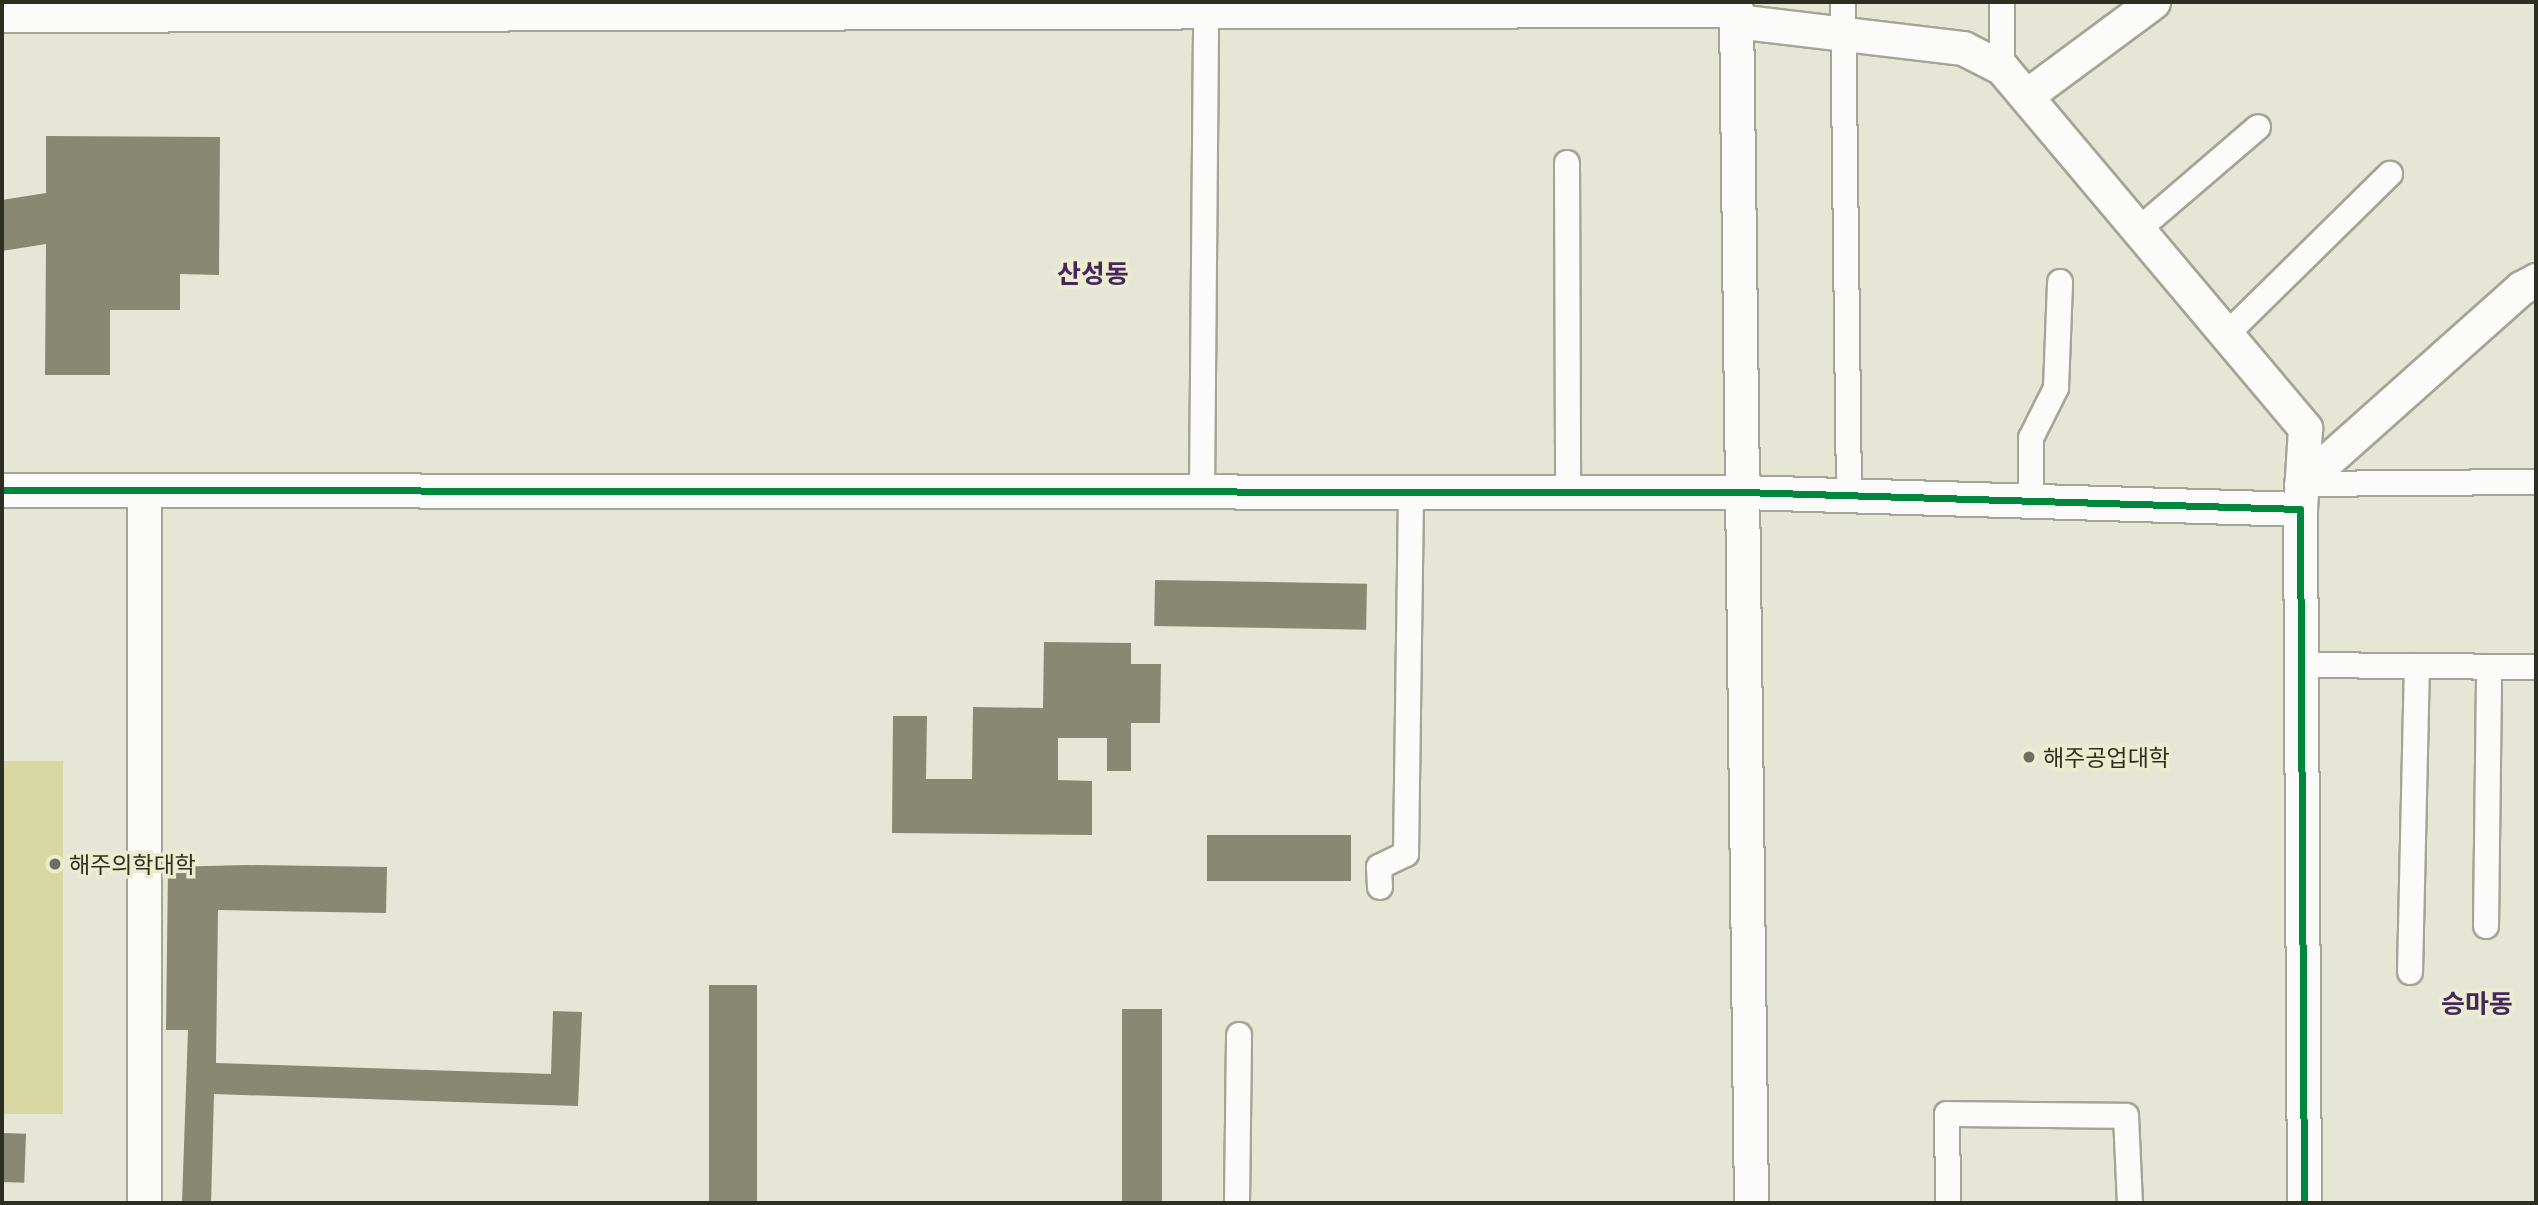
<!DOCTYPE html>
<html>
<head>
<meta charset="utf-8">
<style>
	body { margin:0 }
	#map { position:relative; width:2538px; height:1205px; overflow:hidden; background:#e6e6d6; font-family:Lato,"Noto Sans KR",sans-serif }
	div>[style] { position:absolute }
	.green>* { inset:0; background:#d7d8a2; transform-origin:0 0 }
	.building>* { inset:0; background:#888873; transform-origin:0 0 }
	.roads { filter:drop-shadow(2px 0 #a4a497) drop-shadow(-2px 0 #a4a497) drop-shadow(0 2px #a4a497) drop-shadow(0 -2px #a4a497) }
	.street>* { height:24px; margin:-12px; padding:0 12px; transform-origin:12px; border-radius:12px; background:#fbfbf9 }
	.secondary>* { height:33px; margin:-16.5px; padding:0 16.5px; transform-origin:16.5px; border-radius:16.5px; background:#fbfbf9 }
	.cycleway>* { height:7px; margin:-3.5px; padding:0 3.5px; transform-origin:3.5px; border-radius:3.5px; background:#00873e }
	.dots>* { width:19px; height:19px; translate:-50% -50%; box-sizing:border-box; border:4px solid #ecedcf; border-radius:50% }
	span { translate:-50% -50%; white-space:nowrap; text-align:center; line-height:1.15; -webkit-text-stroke:7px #ecedcf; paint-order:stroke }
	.poi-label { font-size:23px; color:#2e2f23 }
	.left { translate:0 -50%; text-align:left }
	.quarter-label { font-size:26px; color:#45265f; font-weight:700 }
	.frame { position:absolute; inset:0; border:4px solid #2e2f23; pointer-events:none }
</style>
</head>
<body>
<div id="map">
	<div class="green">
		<div style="left:2px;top:761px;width:61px;height:353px"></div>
	</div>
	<div class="building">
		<div style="clip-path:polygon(46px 136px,220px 137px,219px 275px,180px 274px,180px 310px,110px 310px,110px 375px,45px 375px,46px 244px,2px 251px,2px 200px,46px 193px)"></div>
		<div style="left:1155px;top:580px;width:212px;height:46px;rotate:1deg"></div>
		<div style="clip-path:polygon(1044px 642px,1131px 643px,1131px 664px,1161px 664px,1160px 723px,1131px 723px,1131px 771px,1107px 771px,1107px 738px,1058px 738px,1058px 780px,1092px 781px,1092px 835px,892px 833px,893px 716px,927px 716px,926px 779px,972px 779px,973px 707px,1043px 708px)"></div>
		<div style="left:1207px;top:835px;width:144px;height:46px"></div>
		<div style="clip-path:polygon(247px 865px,387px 867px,386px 913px,218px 910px,216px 1063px,551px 1074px,553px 1011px,582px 1012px,578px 1106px,214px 1094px,211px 1203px,182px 1203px,188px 1030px,166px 1030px,168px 867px)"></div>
		<div style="left:709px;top:985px;width:48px;height:218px"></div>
		<div style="left:1122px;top:1009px;width:40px;height:194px"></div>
		<div style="left:2px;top:1133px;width:24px;height:49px;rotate:2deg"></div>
	</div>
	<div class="roads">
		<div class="street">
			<div style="left:1843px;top:2px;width:493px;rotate:89.3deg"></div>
			<div style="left:2002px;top:68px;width:66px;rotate:-90deg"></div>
			<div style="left:1567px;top:163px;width:329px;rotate:89.8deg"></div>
			<div style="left:2138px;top:230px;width:158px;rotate:-40.6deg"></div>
			<div style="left:2226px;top:335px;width:230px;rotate:-44.5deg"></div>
			<div style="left:2301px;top:484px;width:235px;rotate:-0.5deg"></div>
			<div style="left:1202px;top:491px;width:480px;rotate:-89.5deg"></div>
			<div style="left:2031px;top:501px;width:63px;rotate:-90deg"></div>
			<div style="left:2031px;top:438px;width:56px;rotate:-63.4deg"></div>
			<div style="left:2056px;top:388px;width:106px;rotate:-87.8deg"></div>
			<div style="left:2301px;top:665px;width:235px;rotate:0.5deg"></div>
			<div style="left:1380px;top:887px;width:20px;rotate:-93deg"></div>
			<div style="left:1379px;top:867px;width:30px;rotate:-26deg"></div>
			<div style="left:1406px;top:854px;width:363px;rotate:-89.2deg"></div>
			<div style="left:2486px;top:926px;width:259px;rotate:-89.3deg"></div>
			<div style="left:2410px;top:972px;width:306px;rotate:-88.7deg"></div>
			<div style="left:1237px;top:1203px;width:168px;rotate:-89.3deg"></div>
			<div style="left:1948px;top:1203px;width:89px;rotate:-90.6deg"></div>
			<div style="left:1947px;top:1114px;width:179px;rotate:0.6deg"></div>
			<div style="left:2126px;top:1116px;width:87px;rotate:87.4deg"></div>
		</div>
		<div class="secondary">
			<div style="left:2px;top:15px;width:1734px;rotate:-0.17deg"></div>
			<div style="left:1736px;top:10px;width:1193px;rotate:89.28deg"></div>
			<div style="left:1736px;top:21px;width:229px;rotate:6.8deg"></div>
			<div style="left:1963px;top:48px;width:44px;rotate:27.1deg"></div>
			<div style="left:2002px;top:68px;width:471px;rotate:49.9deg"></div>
			<div style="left:2305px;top:428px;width:81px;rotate:93.5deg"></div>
			<div style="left:2026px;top:96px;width:158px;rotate:-36.5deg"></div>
			<div style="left:2301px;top:484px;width:295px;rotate:-41.7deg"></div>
			<div style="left:2521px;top:288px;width:17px;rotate:-28deg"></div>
			<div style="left:2px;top:490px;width:1741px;rotate:0.07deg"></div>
			<div style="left:1743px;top:492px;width:557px;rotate:1.75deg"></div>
			<div style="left:2300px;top:509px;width:694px;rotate:89.67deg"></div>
			<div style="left:144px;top:490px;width:713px;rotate:90deg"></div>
		</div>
	</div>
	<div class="cycleway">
		<div style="left:2px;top:490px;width:1741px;rotate:0.07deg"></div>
		<div style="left:1743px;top:492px;width:557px;rotate:1.75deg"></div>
		<div style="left:2300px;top:509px;width:694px;rotate:89.67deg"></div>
	</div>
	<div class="dots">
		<div style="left:2029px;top:757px;background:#6e6f62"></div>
		<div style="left:55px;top:864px;background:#6e6f62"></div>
	</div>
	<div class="poi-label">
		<span class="left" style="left:2043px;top:757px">해주공업대학</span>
		<span class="left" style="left:69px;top:864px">해주의학대학</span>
	</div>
	<div class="quarter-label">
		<span style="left:1093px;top:274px">산성동</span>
		<span style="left:2477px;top:1004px">승마동</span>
	</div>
	<div class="frame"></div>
</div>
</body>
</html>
